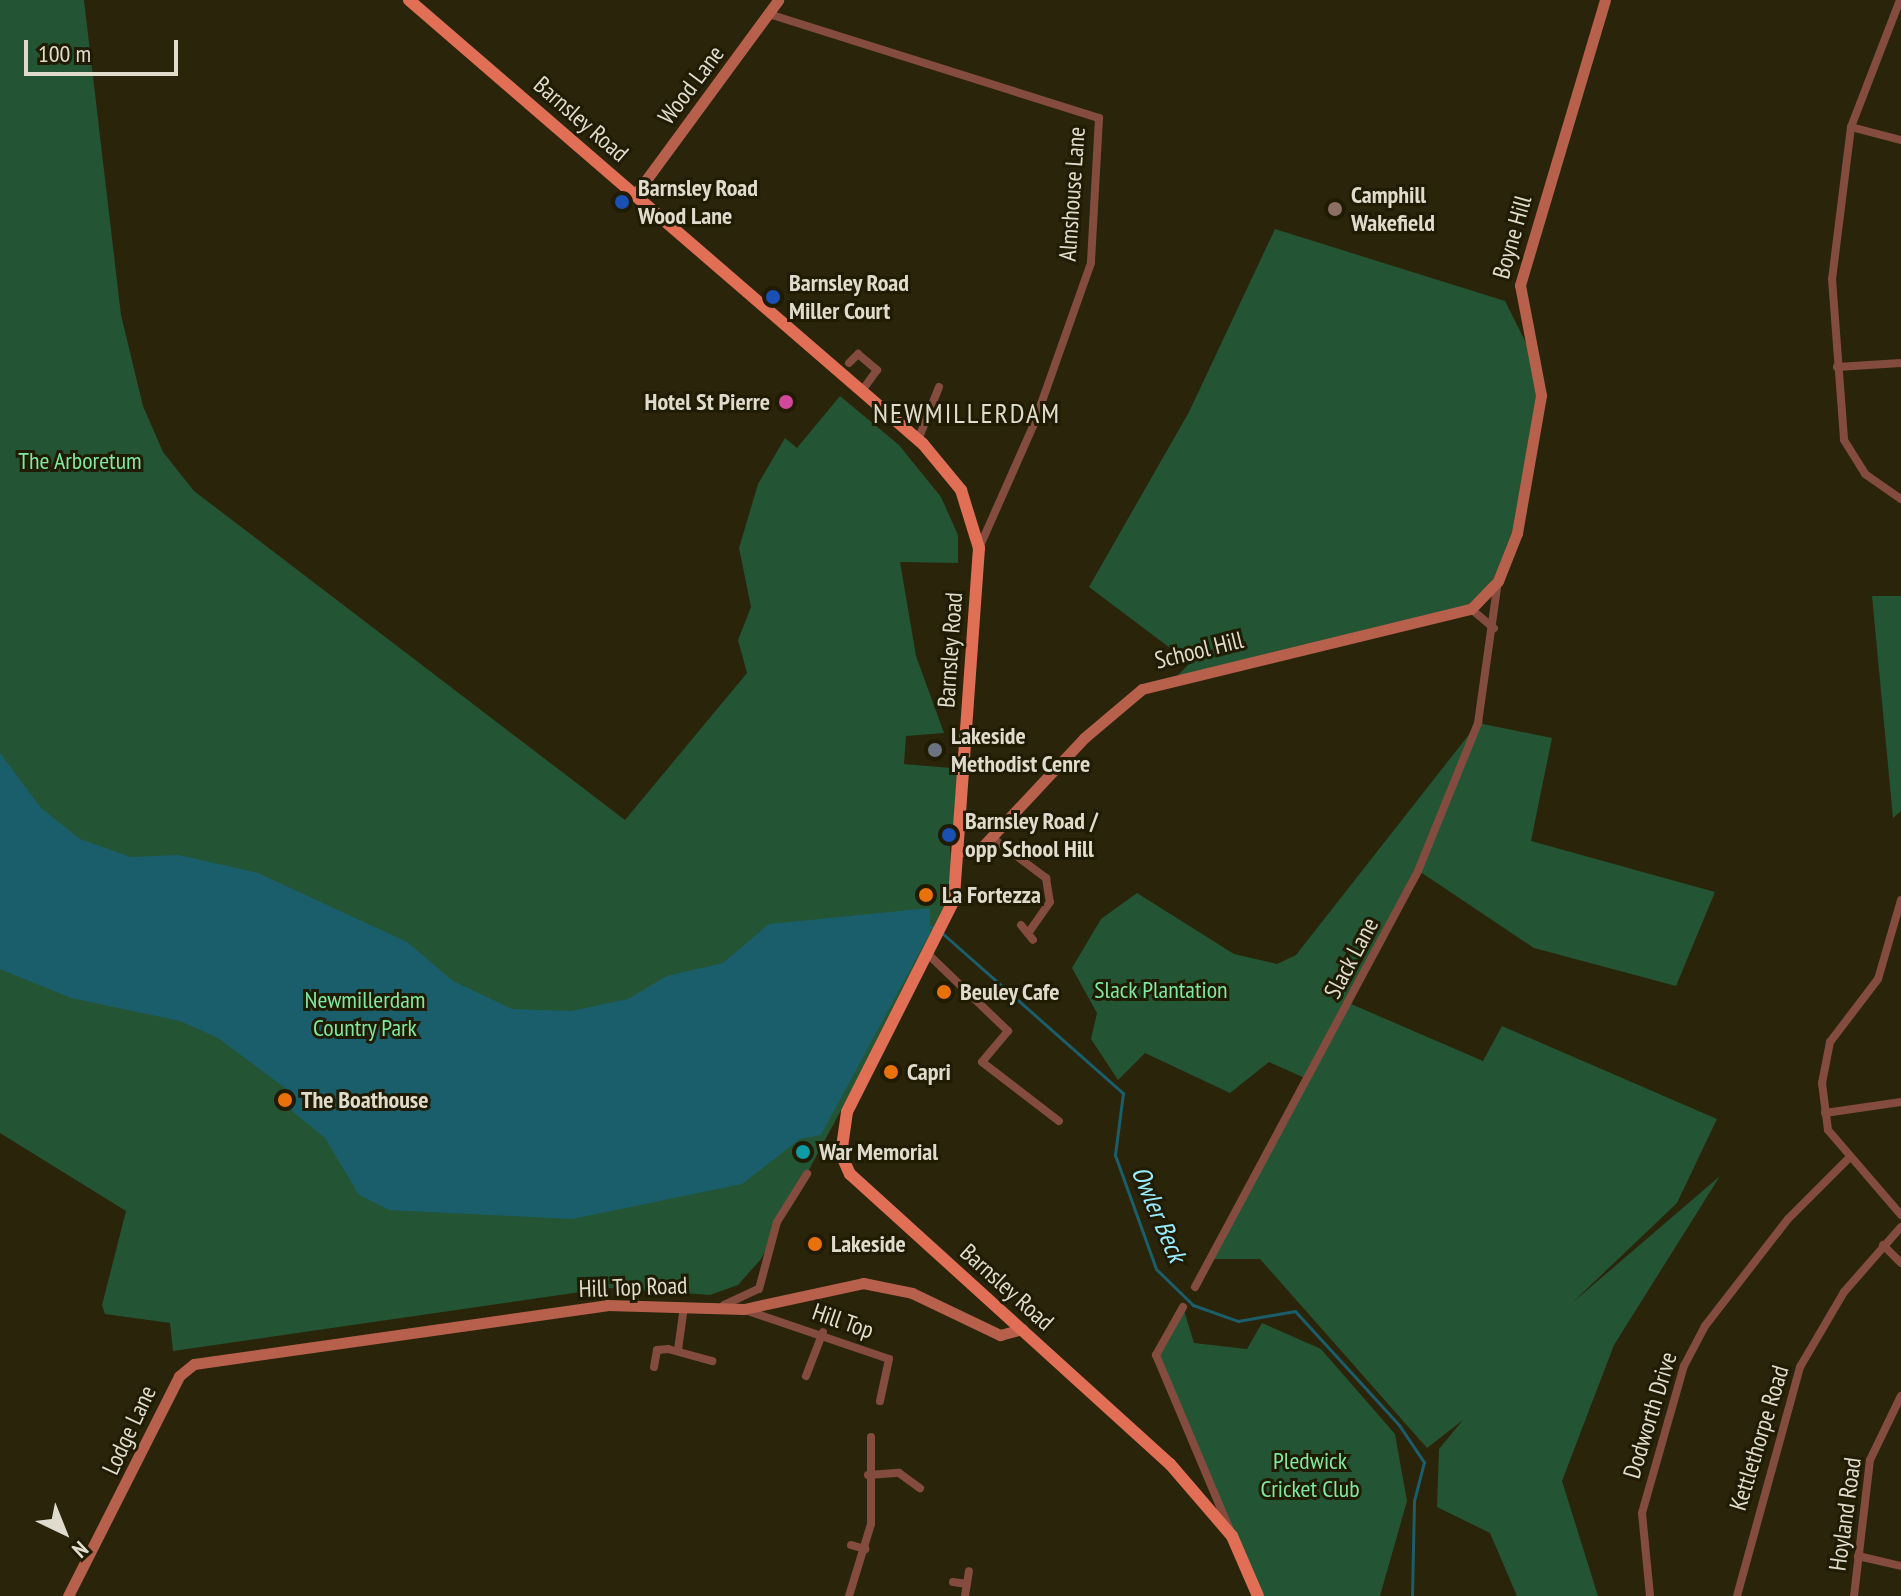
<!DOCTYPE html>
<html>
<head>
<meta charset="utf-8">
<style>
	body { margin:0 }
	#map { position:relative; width:1901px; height:1596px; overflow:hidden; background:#2a240b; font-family:"PT Sans Narrow",sans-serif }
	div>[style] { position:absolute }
	.green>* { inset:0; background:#235433 }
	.water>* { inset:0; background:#1b5e6b }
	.stream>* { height:3px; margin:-1.5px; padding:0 1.5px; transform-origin:1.5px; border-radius:1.5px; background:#1b5e6b }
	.street>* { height:8px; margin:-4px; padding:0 4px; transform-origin:4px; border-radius:4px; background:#834c3f }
	.secondary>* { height:11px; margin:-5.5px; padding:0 5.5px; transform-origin:5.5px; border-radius:5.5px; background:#b7604c }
	.primary>* { height:12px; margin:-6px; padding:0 6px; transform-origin:6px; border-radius:6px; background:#e06f55 }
	.dots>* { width:22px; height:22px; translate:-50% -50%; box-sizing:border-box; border:4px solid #201b03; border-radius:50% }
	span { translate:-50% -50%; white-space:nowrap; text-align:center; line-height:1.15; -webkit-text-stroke:6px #201b03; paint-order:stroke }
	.street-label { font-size:24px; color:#dfdccd }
	.poi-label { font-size:24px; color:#dfdccd; font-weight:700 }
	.left { translate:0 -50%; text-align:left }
	.right { translate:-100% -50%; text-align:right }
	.park-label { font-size:24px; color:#7fe9a0 }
	.water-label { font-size:26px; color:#98ecff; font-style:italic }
	.quarter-label { font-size:28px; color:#dfdccd; letter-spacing:2px }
	.north { position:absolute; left:24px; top:1492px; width:80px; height:80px; -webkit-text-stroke:6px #201b03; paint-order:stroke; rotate:137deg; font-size:22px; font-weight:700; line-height:32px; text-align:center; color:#dfdccd }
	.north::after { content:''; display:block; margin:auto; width:28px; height:36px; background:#dfdccd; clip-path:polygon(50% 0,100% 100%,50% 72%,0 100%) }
	.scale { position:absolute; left:24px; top:40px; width:154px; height:36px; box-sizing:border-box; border:4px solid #dfdccd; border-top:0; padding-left:10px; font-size:24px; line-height:28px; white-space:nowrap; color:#dfdccd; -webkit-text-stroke:6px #201b03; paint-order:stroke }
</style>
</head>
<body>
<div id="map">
	<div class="green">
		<div style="clip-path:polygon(0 0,84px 0,121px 315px,143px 406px,163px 452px,194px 491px,625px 820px,747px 673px,738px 640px,751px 607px,739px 548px,758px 484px,785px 438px,797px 448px,840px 396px,899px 445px,941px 497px,958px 535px,958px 563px,900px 562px,916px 656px,944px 733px,906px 736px,904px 764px,963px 769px,961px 823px,949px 835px,954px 900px,761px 1259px,738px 1285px,710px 1295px,608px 1288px,173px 1351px,170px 1323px,105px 1314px,102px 1305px,126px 1211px,0 1133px)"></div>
		<div style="clip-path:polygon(1275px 229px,1505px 301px,1535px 361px,1541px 395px,1510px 556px,1471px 609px,1177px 676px,1190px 663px,1089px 587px,1189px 412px)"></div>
		<div style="clip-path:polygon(1872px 596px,1901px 596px,1901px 811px,1893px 818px)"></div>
		<div style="clip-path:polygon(1478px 723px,1552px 738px,1531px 841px,1715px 892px,1676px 986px,1534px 948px,1419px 871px,1351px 1004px,1483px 1061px,1502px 1026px,1717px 1119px,1677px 1203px,1572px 1303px,1720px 1176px,1614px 1345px,1562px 1481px,1598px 1596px,1517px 1596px,1490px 1533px,1437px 1507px,1439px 1449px,1463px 1420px,1427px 1448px,1260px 1259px,1210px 1259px,1307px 1079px,1269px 1062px,1230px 1093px,1145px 1053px,1118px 1080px,1091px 1039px,1097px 1013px,1072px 968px,1101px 919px,1137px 893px,1234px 954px,1277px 964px,1296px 955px)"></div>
		<div style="clip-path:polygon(1183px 1307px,1194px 1343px,1247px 1349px,1262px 1323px,1321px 1349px,1395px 1434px,1407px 1501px,1380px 1596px,1258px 1596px,1156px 1355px)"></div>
	</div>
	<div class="water">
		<div style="clip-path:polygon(0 753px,41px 808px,80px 839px,131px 857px,179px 855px,258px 873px,407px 942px,453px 981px,512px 1009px,571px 1011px,628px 999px,667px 976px,723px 963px,769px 924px,930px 908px,930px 933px,821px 1135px,800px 1139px,742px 1184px,572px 1219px,389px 1210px,359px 1195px,325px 1138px,292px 1111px,285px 1088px,218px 1038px,180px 1021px,71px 998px,0 969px)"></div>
	</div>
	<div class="stream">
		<div style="left:924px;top:924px;width:12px;rotate:24deg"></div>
		<div style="left:942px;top:933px;width:242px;rotate:41.5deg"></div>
		<div style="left:1123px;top:1093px;width:63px;rotate:97.4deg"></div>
		<div style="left:1115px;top:1155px;width:121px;rotate:70.2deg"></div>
		<div style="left:1156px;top:1269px;width:52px;rotate:44.2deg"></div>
		<div style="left:1193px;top:1305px;width:48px;rotate:19.6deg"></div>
		<div style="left:1238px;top:1321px;width:58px;rotate:-10deg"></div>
		<div style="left:1295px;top:1311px;width:154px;rotate:47.6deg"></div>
		<div style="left:1399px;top:1425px;width:45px;rotate:56deg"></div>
		<div style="left:1424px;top:1462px;width:40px;rotate:104.4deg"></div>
		<div style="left:1414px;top:1501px;width:95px;rotate:91.2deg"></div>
	</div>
	<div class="street">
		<div style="left:1900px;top:0;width:136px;rotate:111.1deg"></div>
		<div style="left:1851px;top:127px;width:153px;rotate:97.1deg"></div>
		<div style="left:1832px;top:279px;width:161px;rotate:85.7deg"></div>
		<div style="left:1844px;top:440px;width:40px;rotate:58deg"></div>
		<div style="left:1865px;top:474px;width:44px;rotate:34.8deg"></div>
		<div style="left:772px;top:15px;width:343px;rotate:17.5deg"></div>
		<div style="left:1099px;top:118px;width:145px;rotate:93.2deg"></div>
		<div style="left:1091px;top:263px;width:171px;rotate:109.5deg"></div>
		<div style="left:1034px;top:424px;width:136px;rotate:113.9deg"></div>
		<div style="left:1851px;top:127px;width:52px;rotate:14.6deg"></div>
		<div style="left:849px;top:363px;width:13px;rotate:-45deg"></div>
		<div style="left:858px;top:354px;width:25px;rotate:40deg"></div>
		<div style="left:877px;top:370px;width:26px;rotate:126deg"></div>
		<div style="left:1837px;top:367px;width:64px;rotate:-3.6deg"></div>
		<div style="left:918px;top:440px;width:57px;rotate:-68.4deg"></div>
		<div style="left:1471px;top:609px;width:30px;rotate:40deg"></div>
		<div style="left:991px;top:837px;width:69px;rotate:36.7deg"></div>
		<div style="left:1046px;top:878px;width:24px;rotate:81deg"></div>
		<div style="left:1050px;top:902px;width:38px;rotate:125deg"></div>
		<div style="left:1901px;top:900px;width:82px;rotate:106.2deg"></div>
		<div style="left:1878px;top:979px;width:79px;rotate:127.3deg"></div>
		<div style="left:1830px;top:1042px;width:42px;rotate:101deg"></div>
		<div style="left:1822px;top:1083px;width:47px;rotate:82.7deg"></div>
		<div style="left:1828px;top:1130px;width:112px;rotate:49.3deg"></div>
		<div style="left:1021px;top:925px;width:19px;rotate:51deg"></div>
		<div style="left:931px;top:957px;width:107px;rotate:43.9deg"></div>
		<div style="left:1008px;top:1031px;width:40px;rotate:130deg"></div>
		<div style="left:982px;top:1062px;width:97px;rotate:37.5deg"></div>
		<div style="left:1825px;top:1113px;width:77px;rotate:-8.2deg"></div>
		<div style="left:1883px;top:1245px;width:25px;rotate:45deg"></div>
		<div style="left:1195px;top:1287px;width:472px;rotate:-61.8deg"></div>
		<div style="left:1418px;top:871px;width:160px;rotate:-67.9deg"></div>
		<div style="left:1478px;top:723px;width:143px;rotate:-82deg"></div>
		<div style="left:724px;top:1305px;width:38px;rotate:-25deg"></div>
		<div style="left:759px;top:1289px;width:69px;rotate:-75deg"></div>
		<div style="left:777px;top:1222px;width:57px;rotate:-58deg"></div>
		<div style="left:1183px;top:1307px;width:55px;rotate:119.4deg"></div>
		<div style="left:1156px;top:1355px;width:188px;rotate:67.1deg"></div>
		<div style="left:745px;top:1310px;width:152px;rotate:18.8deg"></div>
		<div style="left:889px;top:1359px;width:43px;rotate:102.1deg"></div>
		<div style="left:678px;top:1350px;width:44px;rotate:-82.2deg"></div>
		<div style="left:654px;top:1367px;width:17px;rotate:-80deg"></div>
		<div style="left:657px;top:1350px;width:11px;rotate:-5deg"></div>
		<div style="left:668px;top:1349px;width:46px;rotate:15.3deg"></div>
		<div style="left:806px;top:1376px;width:47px;rotate:-68.9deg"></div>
		<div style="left:868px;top:1475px;width:31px;rotate:-4deg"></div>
		<div style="left:899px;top:1473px;width:26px;rotate:36deg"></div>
		<div style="left:851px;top:1545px;width:15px;rotate:16deg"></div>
		<div style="left:1858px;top:1556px;width:44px;rotate:13.1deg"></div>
		<div style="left:953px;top:1582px;width:14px;rotate:8deg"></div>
		<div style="left:849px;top:1596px;width:75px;rotate:-73deg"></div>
		<div style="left:871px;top:1524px;width:87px;rotate:-90deg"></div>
		<div style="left:965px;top:1596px;width:25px;rotate:-81deg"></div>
		<div style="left:1650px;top:1596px;width:83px;rotate:-95.5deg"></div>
		<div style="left:1642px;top:1513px;width:153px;rotate:-74.1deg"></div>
		<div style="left:1684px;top:1366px;width:45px;rotate:-62.3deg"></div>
		<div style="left:1705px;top:1326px;width:135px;rotate:-52.2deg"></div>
		<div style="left:1788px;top:1219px;width:86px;rotate:-45deg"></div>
		<div style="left:1737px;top:1596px;width:238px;rotate:-74.6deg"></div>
		<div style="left:1800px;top:1367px;width:87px;rotate:-59.6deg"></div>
		<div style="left:1844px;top:1292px;width:86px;rotate:-48.8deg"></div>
		<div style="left:1854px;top:1596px;width:137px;rotate:-83.3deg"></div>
		<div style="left:1870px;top:1460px;width:71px;rotate:-64.2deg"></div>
	</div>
	<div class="secondary">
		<div style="left:635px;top:195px;width:242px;rotate:-53.7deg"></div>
		<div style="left:960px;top:851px;width:24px;rotate:-12deg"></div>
		<div style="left:983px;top:846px;width:148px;rotate:-46.9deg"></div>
		<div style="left:1084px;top:738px;width:76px;rotate:-40.2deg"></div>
		<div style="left:1142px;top:689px;width:339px;rotate:-13.7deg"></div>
		<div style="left:1471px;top:609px;width:39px;rotate:-46deg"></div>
		<div style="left:1498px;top:581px;width:52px;rotate:-68.4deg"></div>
		<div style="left:1517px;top:533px;width:140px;rotate:-80.1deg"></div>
		<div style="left:1541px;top:395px;width:112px;rotate:-100.8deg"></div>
		<div style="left:1520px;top:285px;width:297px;rotate:-73.4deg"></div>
		<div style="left:68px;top:1596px;width:246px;rotate:-63.2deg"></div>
		<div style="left:179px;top:1376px;width:19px;rotate:-39deg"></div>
		<div style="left:194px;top:1364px;width:417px;rotate:-8.1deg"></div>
		<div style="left:607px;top:1305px;width:137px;rotate:1.7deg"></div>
		<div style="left:744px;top:1309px;width:122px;rotate:-12.3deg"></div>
		<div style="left:863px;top:1283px;width:50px;rotate:11.5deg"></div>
		<div style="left:912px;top:1293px;width:98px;rotate:25.5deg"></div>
		<div style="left:1000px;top:1335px;width:23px;rotate:-15deg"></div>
	</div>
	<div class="primary">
		<div style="left:409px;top:0;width:679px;rotate:40.82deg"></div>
		<div style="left:923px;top:444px;width:60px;rotate:50.4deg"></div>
		<div style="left:961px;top:490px;width:61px;rotate:72.8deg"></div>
		<div style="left:979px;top:548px;width:353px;rotate:94.1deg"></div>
		<div style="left:954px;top:900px;width:237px;rotate:116.8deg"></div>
		<div style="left:847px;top:1112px;width:42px;rotate:98.1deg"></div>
		<div style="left:841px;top:1154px;width:22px;rotate:66deg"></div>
		<div style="left:850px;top:1174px;width:432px;rotate:42.2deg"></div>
		<div style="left:1170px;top:1464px;width:95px;rotate:49.3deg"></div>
		<div style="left:1232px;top:1536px;width:65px;rotate:66.6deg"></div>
	</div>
	<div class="dots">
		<div style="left:622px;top:202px;background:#1a4fb4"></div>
		<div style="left:1335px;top:209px;background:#8d6e63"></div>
		<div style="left:773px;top:297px;background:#1a4fb4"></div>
		<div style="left:786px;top:402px;background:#d1479c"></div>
		<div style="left:935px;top:750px;background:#6b7280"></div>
		<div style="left:949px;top:835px;background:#1a4fb4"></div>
		<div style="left:926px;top:895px;background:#e8710a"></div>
		<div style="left:944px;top:992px;background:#e8710a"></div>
		<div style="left:891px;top:1072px;background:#e8710a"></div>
		<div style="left:285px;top:1100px;background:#e8710a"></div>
		<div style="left:803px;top:1152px;background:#0f9aa8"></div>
		<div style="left:815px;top:1244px;background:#e8710a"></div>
	</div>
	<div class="street-label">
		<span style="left:691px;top:85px;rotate:-53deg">Wood Lane</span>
		<span style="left:581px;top:119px;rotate:41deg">Barnsley Road</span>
		<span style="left:1072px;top:194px;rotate:-86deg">Almshouse Lane</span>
		<span style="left:1512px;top:237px;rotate:-74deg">Boyne Hill</span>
		<span style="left:950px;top:650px;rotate:-86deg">Barnsley Road</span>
		<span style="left:1199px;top:650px;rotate:-14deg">School Hill</span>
		<span style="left:1351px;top:958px;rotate:-62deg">Slack Lane</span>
		<span style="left:633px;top:1287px;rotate:-2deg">Hill Top Road</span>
		<span style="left:1007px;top:1287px;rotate:42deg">Barnsley Road</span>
		<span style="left:843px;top:1321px;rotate:19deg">Hill Top</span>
		<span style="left:1650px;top:1415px;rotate:-73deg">Dodworth Drive</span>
		<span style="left:129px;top:1430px;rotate:-65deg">Lodge Lane</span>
		<span style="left:1759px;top:1438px;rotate:-73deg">Kettlethorpe Road</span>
		<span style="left:1845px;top:1514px;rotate:-82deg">Hoyland Road</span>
	</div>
	<div class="poi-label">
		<span class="left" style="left:638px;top:202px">Barnsley Road<br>Wood Lane</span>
		<span class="left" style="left:1351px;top:209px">Camphill<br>Wakefield</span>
		<span class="left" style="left:789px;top:297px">Barnsley Road<br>Miller Court</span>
		<span class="right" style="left:770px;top:402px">Hotel St Pierre</span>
		<span class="left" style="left:951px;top:750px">Lakeside<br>Methodist Cenre</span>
		<span class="left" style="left:965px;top:835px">Barnsley Road /<br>opp School Hill</span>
		<span class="left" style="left:942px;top:895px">La Fortezza</span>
		<span class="left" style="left:960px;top:992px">Beuley Cafe</span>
		<span class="left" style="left:907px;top:1072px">Capri</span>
		<span class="left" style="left:301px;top:1100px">The Boathouse</span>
		<span class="left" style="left:819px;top:1152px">War Memorial</span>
		<span class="left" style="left:831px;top:1244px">Lakeside</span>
	</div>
	<div class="park-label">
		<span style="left:80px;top:461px">The Arboretum</span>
		<span style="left:1161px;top:990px">Slack Plantation</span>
		<span style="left:365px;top:1014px">Newmillerdam<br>Country Park</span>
		<span style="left:1310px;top:1475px">Pledwick<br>Cricket Club</span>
	</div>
	<div class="water-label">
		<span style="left:1159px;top:1214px;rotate:67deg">Owler Beck</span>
	</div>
	<div class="quarter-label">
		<span style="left:967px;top:413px">NEWMILLERDAM</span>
	</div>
	<div class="north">N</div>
	<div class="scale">100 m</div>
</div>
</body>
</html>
